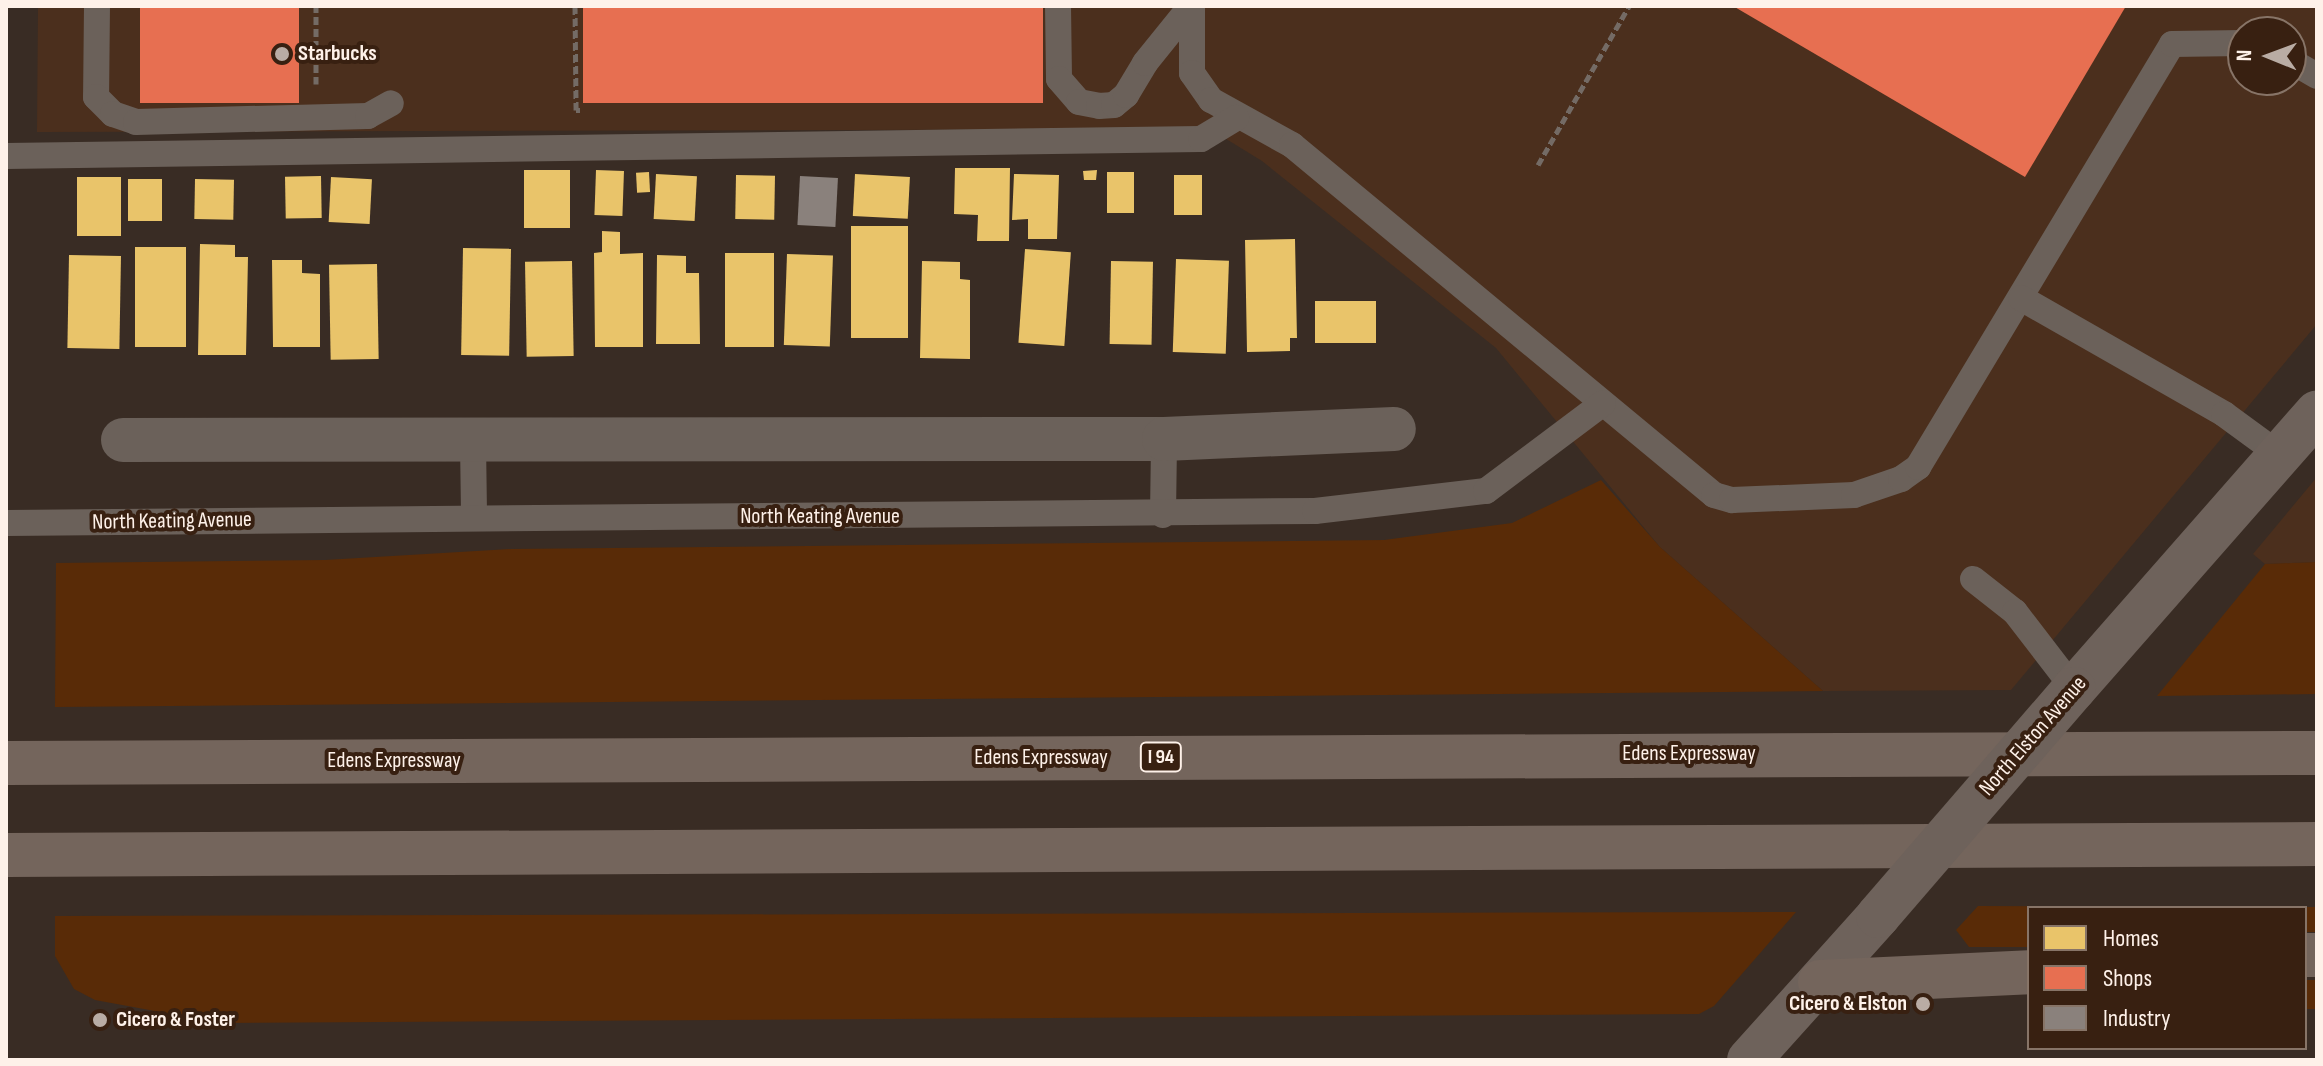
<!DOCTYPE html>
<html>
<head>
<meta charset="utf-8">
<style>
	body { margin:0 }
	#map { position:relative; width:2323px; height:1066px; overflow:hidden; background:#392c24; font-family:"Sofia Sans Condensed",sans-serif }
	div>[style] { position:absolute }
	.built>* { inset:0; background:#4b2f1d }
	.green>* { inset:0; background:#592b07; transform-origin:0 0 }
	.homes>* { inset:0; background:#e9c46a; transform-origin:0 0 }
	.shops>* { inset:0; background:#e76f51; transform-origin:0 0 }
	.industry>* { inset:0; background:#8a817c; transform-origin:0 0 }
	.path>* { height:5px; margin-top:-2.5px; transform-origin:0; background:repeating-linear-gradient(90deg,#746b65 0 8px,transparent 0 12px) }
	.service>* { height:26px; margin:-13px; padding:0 13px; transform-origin:13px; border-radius:13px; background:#6b615a }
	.minor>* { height:44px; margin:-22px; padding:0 22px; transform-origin:22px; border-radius:22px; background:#6b615a }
	.secondary>* { height:44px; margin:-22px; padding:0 22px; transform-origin:22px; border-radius:22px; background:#6e625b }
	.motorway>* { height:44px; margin:-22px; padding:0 22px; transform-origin:22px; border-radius:22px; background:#74655c }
	.secondary-bridge>* { height:44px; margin:-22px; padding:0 22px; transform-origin:22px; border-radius:22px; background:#6e625b }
	.dots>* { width:22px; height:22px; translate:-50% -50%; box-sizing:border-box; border:4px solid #382011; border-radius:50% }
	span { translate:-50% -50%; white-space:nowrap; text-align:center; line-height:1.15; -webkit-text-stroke:8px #382011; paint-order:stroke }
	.shield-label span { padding:2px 6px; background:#382011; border:2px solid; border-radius:6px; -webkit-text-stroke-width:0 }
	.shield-label { font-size:20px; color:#fef1e9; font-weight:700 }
	.poi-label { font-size:22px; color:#fef1e9; font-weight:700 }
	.left { translate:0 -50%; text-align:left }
	.right { translate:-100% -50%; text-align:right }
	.street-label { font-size:22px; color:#fef1e9 }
	.frame { position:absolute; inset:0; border:8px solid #fef1e9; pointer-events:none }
	.legend { position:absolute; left:2027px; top:906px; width:280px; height:144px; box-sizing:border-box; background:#382011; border:2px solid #877467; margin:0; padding:10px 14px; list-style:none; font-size:24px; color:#fef1e9 }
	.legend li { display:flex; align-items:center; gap:16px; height:40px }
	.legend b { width:40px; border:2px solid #877467 }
	.north { position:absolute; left:2227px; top:16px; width:80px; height:80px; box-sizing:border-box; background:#382011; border:2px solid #877467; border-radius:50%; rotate:271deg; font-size:22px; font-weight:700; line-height:32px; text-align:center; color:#fef1e9 }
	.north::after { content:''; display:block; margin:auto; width:28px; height:36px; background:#b9aca4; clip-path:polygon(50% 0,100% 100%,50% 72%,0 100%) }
</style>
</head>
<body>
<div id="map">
	<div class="built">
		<div style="clip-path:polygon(evenodd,38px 6px,2317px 6px,2317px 324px,2011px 690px,1823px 691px,1660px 547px,1496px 348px,1262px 161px,1210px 129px,37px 132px,38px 6px,2243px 32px,2291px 32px,2291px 80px,2243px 80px,2243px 32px)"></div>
		<div style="clip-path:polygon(2317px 477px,2317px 562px,2265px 564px,2253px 554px)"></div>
	</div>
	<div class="green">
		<div style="clip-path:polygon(1601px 480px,1660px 547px,1823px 691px,55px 707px,56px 563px,325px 560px,511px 549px,1384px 540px,1512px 523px)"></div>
		<div style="clip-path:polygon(2317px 562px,2317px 694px,2157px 696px,2265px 564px)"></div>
		<div style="clip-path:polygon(1978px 906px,2317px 907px,2317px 932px,2305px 932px,2305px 908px,2029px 908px,2029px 947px,1969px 947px,1956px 930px)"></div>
		<div style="clip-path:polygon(1796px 912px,1714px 1006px,1699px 1014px,220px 1023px,95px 1000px,74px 989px,55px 956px,55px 916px)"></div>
		<div style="left:2317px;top:980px;width:29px;height:12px;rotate:90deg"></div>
	</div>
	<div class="homes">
		<div style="clip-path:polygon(955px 168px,1010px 168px,1009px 241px,977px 241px,978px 215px,954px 214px)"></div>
		<div style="left:524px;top:170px;width:46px;height:58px"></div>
		<div style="left:596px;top:170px;width:28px;height:45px;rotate:2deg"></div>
		<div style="clip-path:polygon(1097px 170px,1096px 180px,1084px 180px,1083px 171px)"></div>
		<div style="left:649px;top:172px;width:20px;height:13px;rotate:87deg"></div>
		<div style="left:1134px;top:172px;width:41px;height:27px;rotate:90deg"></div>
		<div style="left:656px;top:174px;width:41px;height:45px;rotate:3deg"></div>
		<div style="left:855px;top:174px;width:55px;height:42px;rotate:3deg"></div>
		<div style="clip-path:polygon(1014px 174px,1059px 175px,1057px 239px,1028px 239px,1028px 219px,1012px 220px)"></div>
		<div style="left:736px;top:175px;width:39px;height:44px;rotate:1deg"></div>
		<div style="left:1174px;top:175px;width:28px;height:40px"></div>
		<div style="left:321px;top:176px;width:42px;height:36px;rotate:89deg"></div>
		<div style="left:77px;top:177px;width:44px;height:59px"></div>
		<div style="left:331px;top:177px;width:41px;height:45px;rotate:3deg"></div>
		<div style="left:128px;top:179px;width:34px;height:42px"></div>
		<div style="left:195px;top:179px;width:39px;height:40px;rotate:1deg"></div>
		<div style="left:851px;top:226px;width:57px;height:112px"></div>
		<div style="clip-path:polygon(602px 231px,620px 232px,620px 254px,643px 253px,643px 347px,595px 347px,594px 253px,602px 252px)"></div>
		<div style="clip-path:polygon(1295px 239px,1297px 338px,1290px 338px,1290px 351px,1247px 352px,1245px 240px)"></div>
		<div style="clip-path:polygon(200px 244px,235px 245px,235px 257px,248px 257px,246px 355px,198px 355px)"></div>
		<div style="left:135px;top:247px;width:51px;height:100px"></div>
		<div style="left:463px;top:248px;width:48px;height:107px;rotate:1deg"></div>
		<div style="left:1025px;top:249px;width:46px;height:94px;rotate:4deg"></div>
		<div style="left:725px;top:253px;width:49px;height:94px"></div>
		<div style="left:787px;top:254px;width:46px;height:91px;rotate:2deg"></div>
		<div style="left:69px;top:255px;width:52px;height:93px;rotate:1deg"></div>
		<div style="clip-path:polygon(657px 255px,686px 256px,686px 273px,699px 273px,700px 344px,656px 344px)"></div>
		<div style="left:1176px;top:259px;width:53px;height:93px;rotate:2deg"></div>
		<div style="clip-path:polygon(272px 260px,302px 260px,302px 273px,320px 274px,320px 347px,273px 347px)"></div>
		<div style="left:572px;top:261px;width:95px;height:47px;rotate:89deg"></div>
		<div style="clip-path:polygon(922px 261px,960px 262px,960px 279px,970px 280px,970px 359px,920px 358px)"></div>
		<div style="left:1111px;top:261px;width:42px;height:83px;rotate:1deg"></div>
		<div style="left:377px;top:264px;width:95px;height:48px;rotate:89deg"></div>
		<div style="left:1315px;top:301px;width:61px;height:42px"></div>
	</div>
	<div class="shops">
		<div style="left:140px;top:6px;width:159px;height:97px"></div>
		<div style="left:583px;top:6px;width:460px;height:97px"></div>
		<div style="clip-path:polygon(1733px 6px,2126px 6px,2025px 177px)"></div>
	</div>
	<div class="industry">
		<div style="left:800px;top:176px;width:38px;height:49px;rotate:3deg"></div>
	</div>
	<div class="path">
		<div style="left:575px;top:6px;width:104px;rotate:89.4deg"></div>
		<div style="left:576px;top:110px;width:4px"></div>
		<div style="left:316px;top:84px;width:78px;rotate:-90deg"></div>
		<div style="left:1538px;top:165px;width:183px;rotate:-60.2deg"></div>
	</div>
	<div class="service">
		<div style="left:97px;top:6px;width:91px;rotate:90.6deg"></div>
		<div style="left:96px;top:97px;width:24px;rotate:45deg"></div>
		<div style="left:113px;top:114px;width:24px;rotate:19deg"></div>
		<div style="left:136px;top:122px;width:232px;rotate:-1.5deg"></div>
		<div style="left:368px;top:116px;width:26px;rotate:-29deg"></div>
		<div style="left:1058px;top:6px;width:73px;rotate:89.2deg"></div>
		<div style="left:1059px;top:79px;width:30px;rotate:49deg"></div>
		<div style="left:1079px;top:102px;width:20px;rotate:11deg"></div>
		<div style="left:1099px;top:106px;width:15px;rotate:-4deg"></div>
		<div style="left:1114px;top:105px;width:16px;rotate:-40deg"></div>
		<div style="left:1126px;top:95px;width:37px;rotate:-59deg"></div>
		<div style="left:1145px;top:63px;width:73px;rotate:-51.1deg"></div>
		<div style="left:1192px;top:6px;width:67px;rotate:90deg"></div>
		<div style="left:1192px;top:73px;width:33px;rotate:55deg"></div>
		<div style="left:1211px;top:100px;width:93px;rotate:29.1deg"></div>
		<div style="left:1292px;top:145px;width:548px;rotate:39.67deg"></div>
		<div style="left:1714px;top:495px;width:19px;rotate:16deg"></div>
		<div style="left:1732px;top:500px;width:122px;rotate:-2.3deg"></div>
		<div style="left:1854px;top:495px;width:50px;rotate:-18.8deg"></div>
		<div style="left:1901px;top:479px;width:21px;rotate:-35deg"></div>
		<div style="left:1918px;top:467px;width:493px;rotate:-59deg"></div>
		<div style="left:2172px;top:44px;width:71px;rotate:-0.8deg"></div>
		<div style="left:2291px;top:61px;width:30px;rotate:30deg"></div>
		<div style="left:6px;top:156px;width:1195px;rotate:-0.82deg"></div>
		<div style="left:1201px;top:139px;width:41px;rotate:-31deg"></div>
		<div style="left:2021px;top:298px;width:234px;rotate:29.7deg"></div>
		<div style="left:2224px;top:414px;width:69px;rotate:36.2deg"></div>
		<div style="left:473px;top:442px;width:76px;rotate:89.2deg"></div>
		<div style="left:1163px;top:515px;width:76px;rotate:-89.2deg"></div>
		<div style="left:6px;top:523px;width:1309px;rotate:-0.53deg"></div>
		<div style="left:1315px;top:511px;width:172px;rotate:-6.7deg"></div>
		<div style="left:1486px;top:491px;width:146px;rotate:-36.9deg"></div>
		<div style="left:1973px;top:579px;width:53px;rotate:38.2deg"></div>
		<div style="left:2015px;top:612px;width:97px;rotate:52.5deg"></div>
	</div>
	<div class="minor">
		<div style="left:123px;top:440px;width:1041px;rotate:-0.06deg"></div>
		<div style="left:1164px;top:439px;width:230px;rotate:-2.5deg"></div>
	</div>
	<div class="secondary">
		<div style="left:2074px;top:689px;width:368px;rotate:-48.7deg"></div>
		<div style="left:1749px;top:1060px;width:193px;rotate:-48.1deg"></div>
	</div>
	<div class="motorway">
		<div style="left:6px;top:763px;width:2311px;rotate:-0.25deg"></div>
		<div style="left:6px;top:855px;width:2311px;rotate:-0.27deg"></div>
		<div style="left:2305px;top:955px;width:12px"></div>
		<div style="left:1820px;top:982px;width:209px;rotate:-2.7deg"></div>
	</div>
	<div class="secondary-bridge">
		<div style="left:1878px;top:916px;width:300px;rotate:-49.2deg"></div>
	</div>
	<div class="dots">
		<div style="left:282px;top:54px;background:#b9aca4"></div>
		<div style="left:1923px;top:1004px;background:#b9aca4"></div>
		<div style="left:100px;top:1020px;background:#b9aca4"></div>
	</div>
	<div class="shield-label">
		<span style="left:1161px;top:757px">I 94</span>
	</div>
	<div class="poi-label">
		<span class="left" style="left:298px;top:54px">Starbucks</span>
		<span class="right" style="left:1907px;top:1004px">Cicero &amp; Elston</span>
		<span class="left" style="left:116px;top:1020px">Cicero &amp; Foster</span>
	</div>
	<div class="street-label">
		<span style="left:820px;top:517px">North Keating Avenue</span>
		<span style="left:172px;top:521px;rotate:-1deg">North Keating Avenue</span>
		<span style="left:2033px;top:736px;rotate:-49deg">North Elston Avenue</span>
		<span style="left:1689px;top:754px">Edens Expressway</span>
		<span style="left:1041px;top:758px">Edens Expressway</span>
		<span style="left:394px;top:761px">Edens Expressway</span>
	</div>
	<div class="frame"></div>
	<ul class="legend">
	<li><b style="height:22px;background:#e9c46a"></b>Homes</li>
	<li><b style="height:22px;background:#e76f51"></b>Shops</li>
	<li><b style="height:22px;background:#8a817c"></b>Industry</li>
	</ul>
	<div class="north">N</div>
</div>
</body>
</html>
